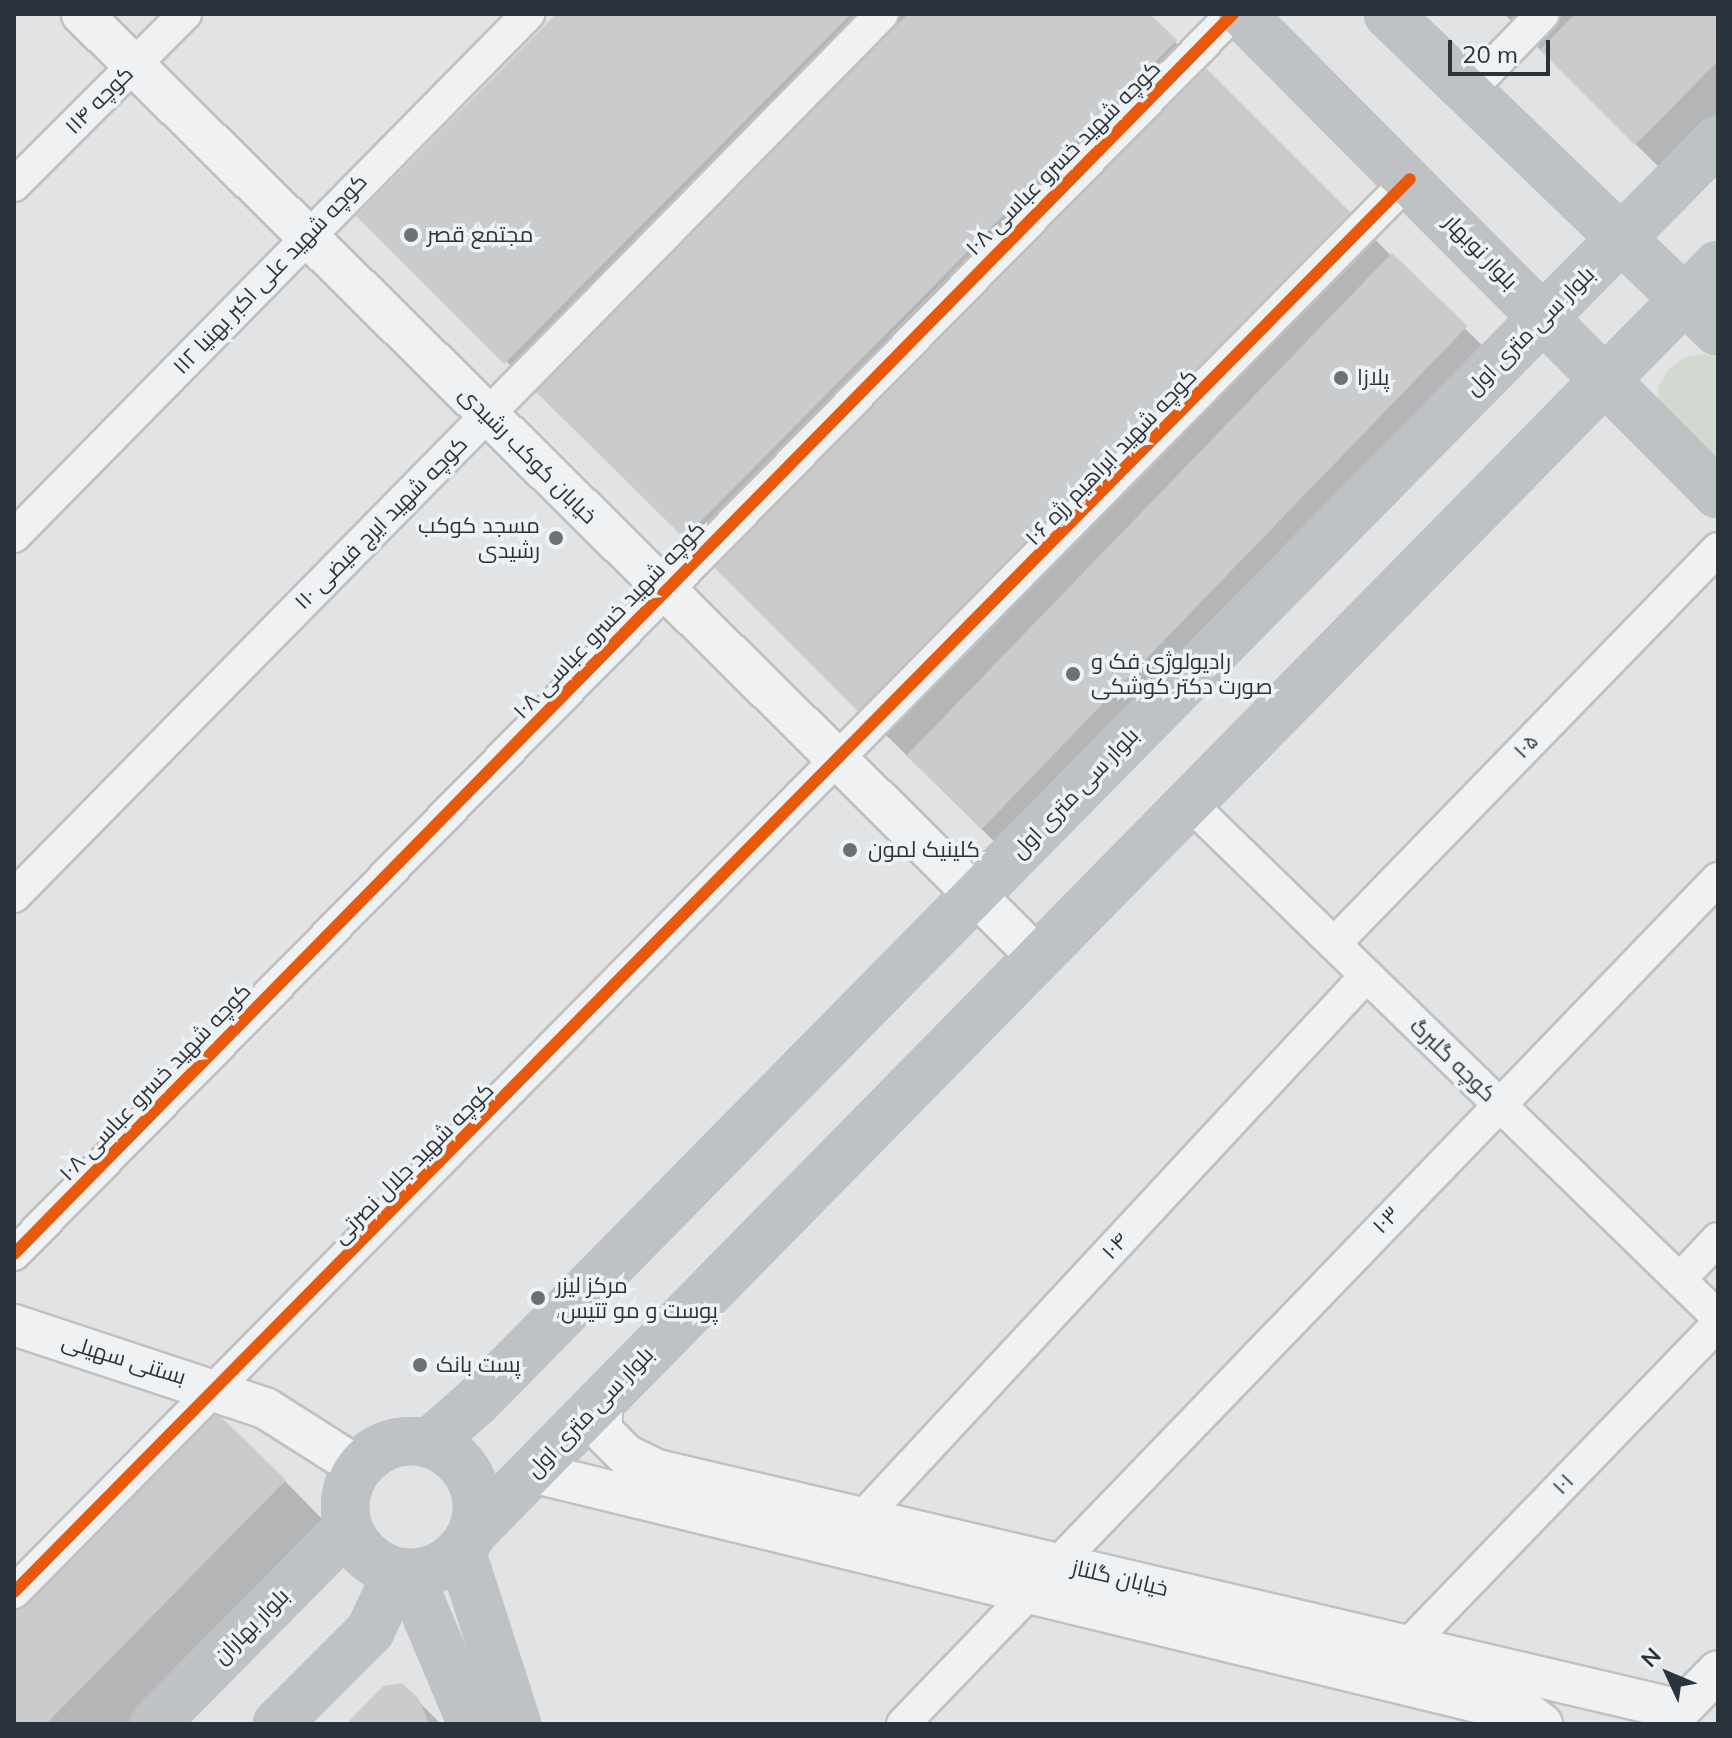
<!DOCTYPE html>
<html>
<head>
<meta charset="utf-8">
<style>
	body { margin:0 }
	#map { position:relative; width:1732px; height:1738px; overflow:hidden; background:#e1e3e5; font-family:Mulish,Cairo,sans-serif }
	div>[style] { position:absolute }
	.green>* { inset:0; background:#d3d9d1 }
	.shadow>* { inset:0; background:#0003 }
	.building>* { inset:0; background:#c9cbcd; transform-origin:0 0 }
	.roads { filter:drop-shadow(2px 0 #bfc1c3) drop-shadow(-2px 0 #bfc1c3) drop-shadow(0 2px #bfc1c3) drop-shadow(0 -2px #bfc1c3) }
	.minor>* { height:32px; margin:-16px; padding:0 16px; transform-origin:16px; border-radius:16px; background:#f0f1f3 }
	.tertiary>* { height:40px; margin:-20px; padding:0 20px; transform-origin:20px; border-radius:20px; background:#f0f1f3 }
	.secondary>* { height:44px; margin:-22px; padding:0 22px; transform-origin:22px; border-radius:22px; background:#bfc2c5 }
	.secondary>.ring { margin:-22px; padding:0; box-sizing:content-box; background:none; border:44px solid #bfc2c5; border-radius:50% }
	.cycleway>* { height:12px; margin:-6px; padding:0 6px; transform-origin:6px; border-radius:6px; background:#e8590c }
	.dots>* { width:22px; height:22px; translate:-50% -50%; box-sizing:border-box; border:4px solid #eff2f5; border-radius:50% }
	span { translate:-50% -50%; white-space:nowrap; text-align:center; line-height:1.15; -webkit-text-stroke:7px #eff2f5; paint-order:stroke }
	.street-label { font-size:22px; color:#2a333c }
	.poi-label { font-size:22px; color:#2a333c }
	.left { translate:0 -50%; text-align:left }
	.right { translate:-100% -50%; text-align:right }
	.frame { position:absolute; inset:0; border:16px solid #2a333c; pointer-events:none }
	.north { position:absolute; left:1628px; top:1634px; width:80px; height:80px; -webkit-text-stroke:6px #eff2f5; paint-order:stroke; rotate:314deg; font-size:22px; font-weight:700; line-height:32px; text-align:center; color:#2a333c }
	.north::after { content:''; display:block; margin:auto; width:28px; height:36px; background:#2a333c; clip-path:polygon(50% 0,100% 100%,50% 72%,0 100%) }
	.scale { position:absolute; left:1448px; top:40px; width:102px; height:36px; box-sizing:border-box; border:4px solid #2a333c; border-top:0; padding-left:10px; font-size:24px; line-height:28px; white-space:nowrap; color:#2a333c; -webkit-text-stroke:6px #eff2f5; paint-order:stroke }
</style>
</head>
<body>
<div id="map">
	<div class="green">
		<div style="clip-path:polygon(1704px 354px,1718px 358px,1718px 471px,1663px 418px,1658px 402px,1659px 385px,1669px 369px,1685px 357px)"></div>
	</div>
	<div class="shadow">
		<div style="clip-path:polygon(559px 14px,1147px 14px,1508px 371px,1018px 865px,359px 216px)"></div>
		<div style="clip-path:polygon(1504px 14px,1718px 14px,1718px 148px,1679px 187px)"></div>
		<div style="clip-path:polygon(285px 1481px,327px 1524px,131px 1724px,14px 1724px,14px 1615px)"></div>
		<div style="clip-path:polygon(418px 1701px,441px 1724px,349px 1724px)"></div>
	</div>
	<div class="building">
		<div style="clip-path:polygon(556px 14px,851px 14px,504px 364px,356px 216px)"></div>
		<div style="clip-path:polygon(908px 14px,1150px 14px,1177px 40px,684px 538px,535px 391px)"></div>
		<div style="clip-path:polygon(1575px 14px,1718px 14px,1718px 61px,1635px 145px,1540px 50px)"></div>
		<div style="left:1205px;top:67px;width:210px;height:701px;rotate:45deg"></div>
		<div style="left:1392px;top:253px;width:105px;height:699px;rotate:44deg"></div>
		<div style="clip-path:polygon(213px 1409px,286px 1480px,46px 1724px,14px 1724px,14px 1612px)"></div>
		<div style="clip-path:polygon(402px 1683px,419px 1699px,429px 1724px,346px 1724px,383px 1686px)"></div>
	</div>
	<div class="roads">
		<div class="minor">
			<div style="left:1468px;top:91px;width:107px;rotate:-45.8deg"></div>
			<div style="left:14px;top:185px;width:242px;rotate:-45deg"></div>
			<div style="left:14px;top:536px;width:733px;rotate:-45.44deg"></div>
			<div style="left:1188px;top:802px;width:739px;rotate:44.18deg"></div>
			<div style="left:14px;top:896px;width:1237px;rotate:-45.46deg"></div>
			<div style="left:1334px;top:944px;width:551px;rotate:-45.81deg"></div>
			<div style="left:14px;top:1254px;width:1739px;rotate:-45.49deg"></div>
			<div style="left:1680px;top:1279px;width:55px;rotate:-46.5deg"></div>
			<div style="left:863px;top:1517px;width:739px;rotate:-47.08deg"></div>
			<div style="left:14px;top:1592px;width:1986px;rotate:-45.35deg"></div>
			<div style="left:1409px;top:1644px;width:445px;rotate:-46deg"></div>
			<div style="left:903px;top:1724px;width:1174px;rotate:-46.04deg"></div>
		</div>
		<div class="tertiary">
			<div style="left:82px;top:14px;width:1341px;rotate:44.61deg"></div>
			<div style="left:14px;top:1325px;width:264px;rotate:18.3deg"></div>
			<div style="left:265px;top:1408px;width:110px;rotate:32.4deg"></div>
			<div style="left:602px;top:1400px;width:31px;rotate:90deg"></div>
			<div style="left:602px;top:1431px;width:34px;rotate:45deg"></div>
			<div style="left:626px;top:1455px;width:34px;rotate:26deg"></div>
			<div style="left:657px;top:1470px;width:1051px;rotate:13.2deg"></div>
			<div style="left:532px;top:1472px;width:1027px;rotate:13.68deg"></div>
			<div style="left:1530px;top:1715px;width:15px;rotate:37deg"></div>
			<div style="left:1666px;top:1724px;width:74px;rotate:-45.5deg"></div>
		</div>
		<div class="secondary">
			<div style="left:1241px;top:14px;width:677px;rotate:45.18deg"></div>
			<div style="left:1388px;top:14px;width:458px;rotate:43.9deg"></div>
			<div class="ring" style="left:345px;top:1441px;width:88px;height:88px"></div>
			<div style="left:429px;top:1443px;width:62px;rotate:-41.1deg"></div>
			<div style="left:476px;top:1402px;width:1771px;rotate:-45.46deg"></div>
			<div style="left:472px;top:1533px;width:1778px;rotate:-45.5deg"></div>
			<div style="left:461px;top:1551px;width:182px;rotate:72.1deg"></div>
			<div style="left:409px;top:1574px;width:163px;rotate:67.2deg"></div>
			<div style="left:154px;top:1724px;width:276px;rotate:-45.3deg"></div>
			<div style="left:277px;top:1724px;width:132px;rotate:-45deg"></div>
			<div style="left:370px;top:1631px;width:65px;rotate:-64.6deg"></div>
		</div>
	</div>
	<div class="cycleway">
		<div style="left:14px;top:1254px;width:1739px;rotate:-45.49deg"></div>
		<div style="left:14px;top:1592px;width:1986px;rotate:-45.35deg"></div>
	</div>
	<div class="dots">
		<div style="left:411px;top:235px;background:#6a7177"></div>
		<div style="left:1341px;top:378px;background:#6a7177"></div>
		<div style="left:556px;top:538px;background:#6a7177"></div>
		<div style="left:1073px;top:674px;background:#6a7177"></div>
		<div style="left:850px;top:850px;background:#6a7177"></div>
		<div style="left:538px;top:1298px;background:#6a7177"></div>
		<div style="left:420px;top:1365px;background:#6a7177"></div>
	</div>
	<div class="street-label">
		<span style="left:99px;top:100px;rotate:-45deg">کوچه ۱۱۴</span>
		<span style="left:1063px;top:158px;rotate:-45deg">کوچه شهید خسرو عباسی ۱۰۸</span>
		<span style="left:1481px;top:252px;rotate:46deg">بلوار نوبهار</span>
		<span style="left:270px;top:274px;rotate:-46deg">کوچه شهید علی اکبر بهنیا ۱۱۲</span>
		<span style="left:1530px;top:331px;rotate:-45deg">بلوار سی متری اول</span>
		<span style="left:528px;top:455px;rotate:45deg">خیابان کوکب رشیدی</span>
		<span style="left:1111px;top:457px;rotate:-46deg">کوچه شهید ابراهیم رژه ۱۰۶</span>
		<span style="left:381px;top:523px;rotate:-45deg">کوچه شهید ایرج فیضی ۱۱۰</span>
		<span style="left:609px;top:620px;rotate:-46deg">کوچه شهید خسرو عباسی ۱۰۸</span>
		<span style="left:1526px;top:746px;rotate:-46deg">۱۰۵</span>
		<span style="left:1075px;top:793px;rotate:-46deg">بلوار سی متری اول</span>
		<span style="left:1453px;top:1060px;rotate:44deg">کوچه گلبرگ</span>
		<span style="left:155px;top:1082px;rotate:-46deg">کوچه شهید خسرو عباسی ۱۰۸</span>
		<span style="left:413px;top:1163px;rotate:-45deg">کوچه شهید جلال نصرتی</span>
		<span style="left:1386px;top:1220px;rotate:-46deg">۱۰۳</span>
		<span style="left:1115px;top:1246px;rotate:-47deg">۱۰۴</span>
		<span style="left:124px;top:1359px;rotate:17deg">بستنی سهیلی</span>
		<span style="left:590px;top:1412px;rotate:-46deg">بلوار سی متری اول</span>
		<span style="left:1563px;top:1484px;rotate:-46deg">۱۰۱</span>
		<span style="left:1120px;top:1578px;rotate:13deg">خیابان گلناز</span>
		<span style="left:251px;top:1626px;rotate:-45deg">بلوار بهاران</span>
	</div>
	<div class="poi-label">
		<span class="left" style="left:427px;top:235px">مجتمع قصر</span>
		<span class="left" style="left:1357px;top:378px">پلازا</span>
		<span class="right" style="left:540px;top:538px">مسجد کوکب<br>رشیدی</span>
		<span class="left" style="left:1091px;top:674px">رادیولوژی فک و<br>صورت دکتر کوشکی</span>
		<span class="left" style="left:868px;top:850px">کلینیک لمون</span>
		<span class="left" style="left:556px;top:1298px">مرکز لیزر<br>،پوست و مو تتیس</span>
		<span class="left" style="left:436px;top:1365px">پست بانک</span>
	</div>
	<div class="frame"></div>
	<div class="north">N</div>
	<div class="scale">20 m</div>
</div>
</body>
</html>
